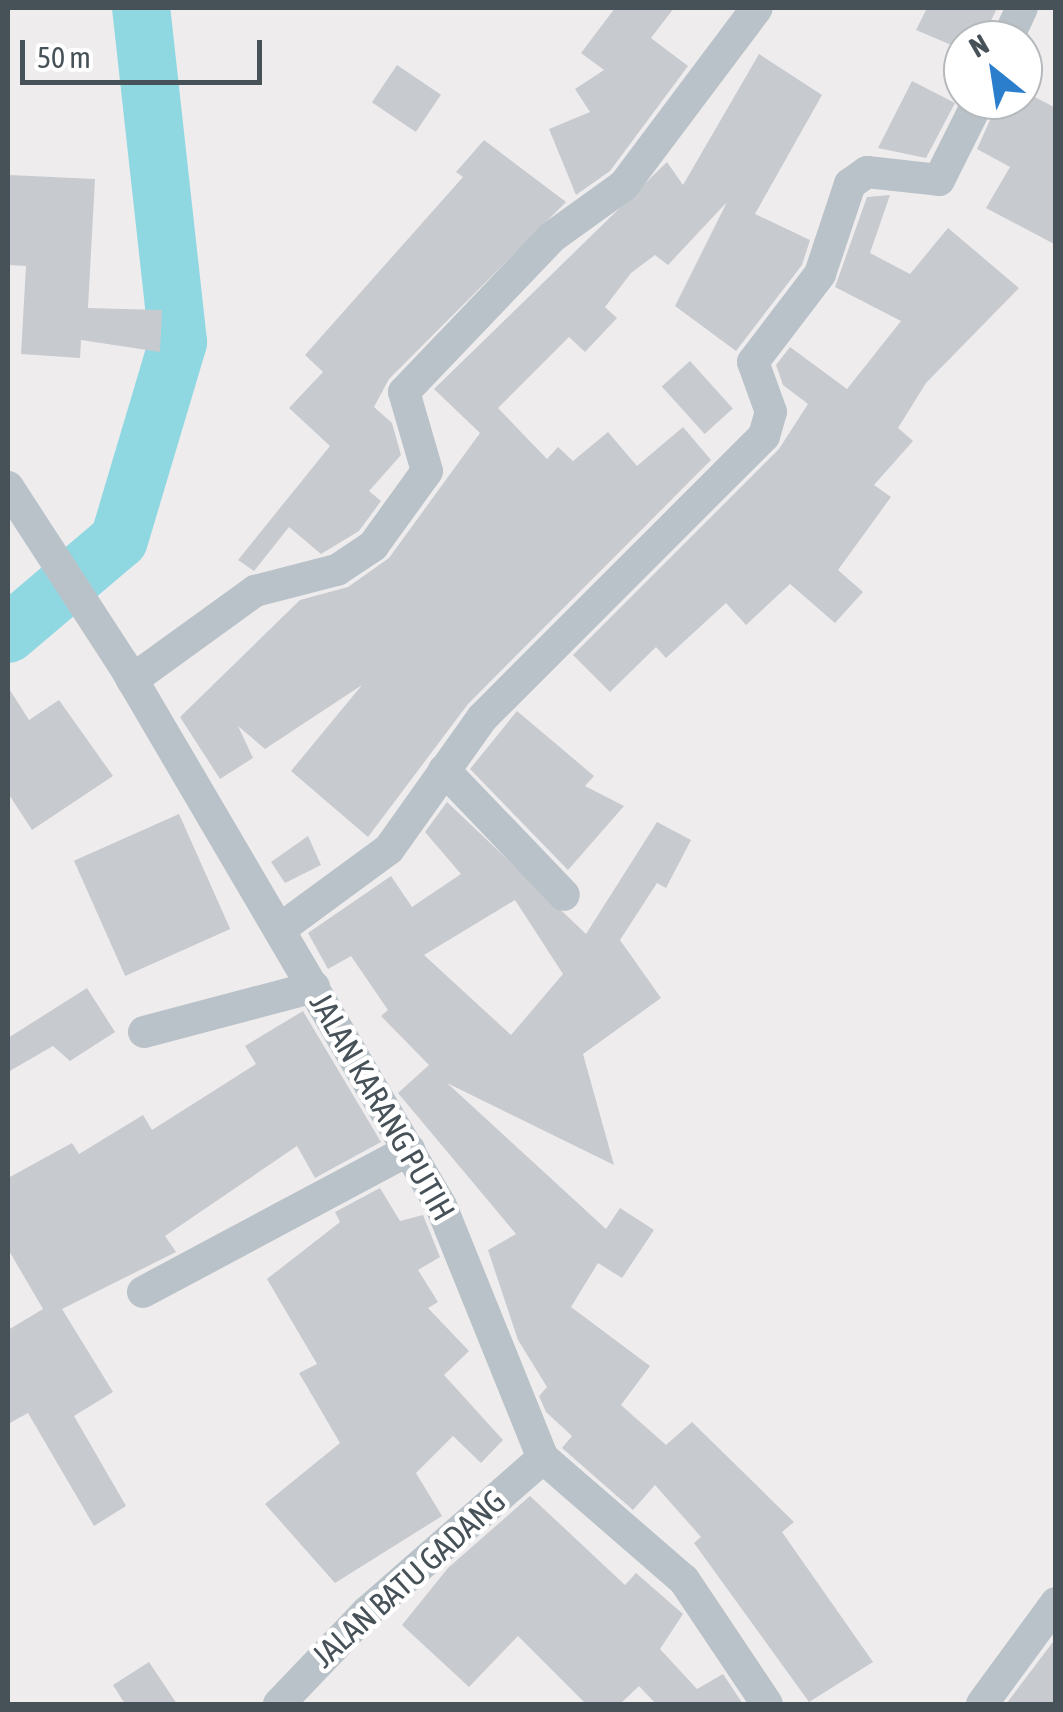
<!DOCTYPE html>
<html>
<head>
<meta charset="utf-8">
<style>
	body { margin:0 }
	#map { position:relative; width:1063px; height:1712px; overflow:hidden; background:#efeced; font-family:"Asap Condensed",sans-serif }
	div>[style] { position:absolute }
	.river>* { height:58px; margin:-29px; padding:0 29px; transform-origin:29px; border-radius:29px; background:#8fd8e2 }
	.building>* { inset:0; background:#c7cacf; transform-origin:0 0 }
	.minor>* { height:32px; margin:-16px; padding:0 16px; transform-origin:16px; border-radius:16px; background:#b9c2c8 }
	span { translate:-50% -50%; white-space:nowrap; text-align:center; line-height:1.15; -webkit-text-stroke:9px #fff; paint-order:stroke }
	.street-label { font-size:32px; color:#475158 }
	.frame { position:absolute; inset:0; border:10px solid #475158; pointer-events:none }
	.north { position:absolute; left:943px; top:20px; width:100px; height:100px; box-sizing:border-box; background:#fff; border:2px solid #b5b9bc; border-radius:50%; rotate:330deg; font-size:28px; font-weight:700; line-height:40px; text-align:center; color:#475158 }
	.north::after { content:''; display:block; margin:auto; width:35px; height:45px; background:#2a7ecc; clip-path:polygon(50% 0,100% 100%,50% 72%,0 100%) }
	.scale { position:absolute; left:20px; top:40px; width:242px; height:45px; box-sizing:border-box; border:5px solid #475158; border-top:0; padding-left:12px; font-size:30px; line-height:35px; white-space:nowrap; color:#475158; -webkit-text-stroke:8px #fff; paint-order:stroke }
</style>
</head>
<body>
<div id="map">
	<div class="river">
		<div style="left:8px;top:634px;width:145px;rotate:-40.3deg"></div>
		<div style="left:119px;top:540px;width:207px;rotate:-73.4deg"></div>
		<div style="left:178px;top:342px;width:336px;rotate:-96.3deg"></div>
	</div>
	<div class="building">
		<div style="clip-path:polygon(615px 8px,674px 8px,651px 38px,688px 66px,610px 171px,576px 195px,549px 129px,590px 112px,575px 89px,604px 70px,581px 53px)"></div>
		<div style="clip-path:polygon(927px 8px,997px 8px,982px 40px,963px 40px,963px 50px,916px 30px)"></div>
		<div style="clip-path:polygon(759px 54px,822px 95px,755px 214px,810px 240px,802px 265px,736px 351px,675px 306px,727px 202px,668px 265px,655px 255px,631px 273px,605px 307px,617px 318px,585px 352px,569px 337px,498px 408px,547px 459px,558px 447px,573px 461px,608px 432px,637px 466px,683px 427px,711px 460px,468px 704px,368px 837px,291px 771px,362px 685px,265px 749px,238px 726px,253px 758px,220px 779px,180px 717px,300px 600px,348px 587px,389px 558px,480px 433px,434px 389px,667px 162px,683px 185px)"></div>
		<div style="left:397px;top:65px;width:53px;height:45px;rotate:34deg"></div>
		<div style="clip-path:polygon(912px 81px,955px 103px,926px 158px,878px 148px)"></div>
		<div style="clip-path:polygon(1023px 91px,1056px 108px,1056px 245px,986px 208px,1010px 167px,977px 149px,999px 100px,1023px 100px)"></div>
		<div style="clip-path:polygon(484px 140px,566px 202px,389px 379px,374px 407px,392px 423px,401px 455px,369px 491px,381px 501px,359px 531px,321px 554px,289px 527px,254px 571px,238px 560px,330px 446px,289px 408px,323px 372px,305px 355px,463px 177px,456px 172px)"></div>
		<div style="clip-path:polygon(9px 175px,95px 179px,88px 308px,162px 310px,160px 352px,81px 340px,80px 358px,21px 354px,26px 266px,8px 265px)"></div>
		<div style="clip-path:polygon(890px 195px,870px 253px,910px 274px,948px 228px,1019px 288px,926px 383px,898px 428px,913px 441px,874px 485px,891px 497px,838px 570px,863px 592px,835px 623px,790px 584px,746px 625px,726px 603px,666px 658px,656px 647px,610px 692px,573px 655px,779px 449px,808px 404px,783px 385px,776px 365px,790px 347px,847px 389px,901px 321px,835px 287px,867px 197px)"></div>
		<div style="left:690px;top:361px;width:64px;height:38px;rotate:48deg"></div>
		<div style="clip-path:polygon(8px 687px,29px 720px,59px 700px,113px 776px,32px 830px,8px 793px)"></div>
		<div style="clip-path:polygon(517px 711px,594px 776px,585px 786px,624px 806px,568px 870px,470px 769px)"></div>
		<div style="clip-path:polygon(evenodd,447px 802px,586px 934px,657px 822px,691px 840px,666px 888px,657px 883px,620px 940px,661px 998px,583px 1054px,614px 1165px,447px 1083px,606px 1229px,620px 1208px,654px 1230px,622px 1278px,598px 1263px,571px 1307px,650px 1366px,621px 1405px,666px 1445px,692px 1422px,794px 1522px,782px 1532px,873px 1662px,809px 1702px,694px 1543px,701px 1537px,655px 1485px,633px 1510px,562px 1448px,572px 1436px,546px 1412px,539px 1396px,547px 1387px,518px 1340px,488px 1250px,516px 1234px,398px 1093px,429px 1065px,381px 1016px,388px 1010px,351px 956px,328px 969px,308px 933px,391px 876px,412px 907px,461px 874px,425px 832px,447px 802px,515px 900px,563px 974px,511px 1035px,424px 955px,515px 900px)"></div>
		<div style="left:179px;top:814px;width:126px;height:115px;rotate:66deg"></div>
		<div style="clip-path:polygon(308px 836px,321px 865px,285px 883px,271px 862px)"></div>
		<div style="clip-path:polygon(87px 988px,115px 1032px,70px 1061px,53px 1046px,8px 1072px,8px 1038px)"></div>
		<div style="clip-path:polygon(303px 1011px,381px 1142px,315px 1178px,297px 1146px,165px 1236px,176px 1252px,62px 1309px,113px 1392px,74px 1416px,126px 1506px,94px 1526px,28px 1413px,8px 1424px,8px 1330px,43px 1309px,8px 1249px,8px 1178px,72px 1143px,79px 1154px,143px 1115px,152px 1130px,256px 1064px,245px 1046px)"></div>
		<div style="clip-path:polygon(380px 1188px,400px 1221px,423px 1215px,440px 1257px,418px 1270px,438px 1302px,428px 1308px,469px 1351px,444px 1375px,503px 1440px,481px 1463px,453px 1436px,416px 1473px,442px 1516px,335px 1583px,265px 1504px,340px 1443px,299px 1373px,317px 1364px,267px 1279px,340px 1222px,335px 1212px)"></div>
		<div style="clip-path:polygon(530px 1496px,625px 1585px,636px 1573px,683px 1614px,660px 1649px,697px 1689px,723px 1674px,743px 1704px,656px 1704px,639px 1686px,620px 1704px,586px 1704px,518px 1636px,469px 1687px,402px 1625px,448px 1568px)"></div>
		<div style="clip-path:polygon(1056px 1638px,1056px 1704px,1006px 1704px)"></div>
		<div style="clip-path:polygon(149px 1662px,177px 1704px,125px 1704px,113px 1685px)"></div>
	</div>
	<div class="minor">
		<div style="left:1007px;top:40px;width:35px;rotate:-65deg"></div>
		<div style="left:8px;top:487px;width:211px;rotate:57deg"></div>
		<div style="left:123px;top:664px;width:628px;rotate:59.6deg"></div>
		<div style="left:441px;top:1206px;width:272px;rotate:68deg"></div>
		<div style="left:543px;top:1458px;width:186px;rotate:40.9deg"></div>
		<div style="left:684px;top:1580px;width:149px;rotate:56.2deg"></div>
		<div style="left:132px;top:680px;width:152px;rotate:-35.9deg"></div>
		<div style="left:255px;top:591px;width:85px;rotate:-14.4deg"></div>
		<div style="left:337px;top:570px;width:43px;rotate:-33.7deg"></div>
		<div style="left:373px;top:546px;width:92px;rotate:-54.2deg"></div>
		<div style="left:427px;top:471px;width:82px;rotate:-106.2deg"></div>
		<div style="left:404px;top:392px;width:214px;rotate:-46.3deg"></div>
		<div style="left:552px;top:237px;width:89px;rotate:-35.8deg"></div>
		<div style="left:624px;top:185px;width:221px;rotate:-53.1deg"></div>
		<div style="left:444px;top:770px;width:173px;rotate:46.2deg"></div>
		<div style="left:280px;top:929px;width:135px;rotate:-36.3deg"></div>
		<div style="left:389px;top:849px;width:161px;rotate:-54.6deg"></div>
		<div style="left:482px;top:718px;width:399px;rotate:-45deg"></div>
		<div style="left:764px;top:436px;width:25px;rotate:-74deg"></div>
		<div style="left:771px;top:412px;width:53px;rotate:-109.8deg"></div>
		<div style="left:753px;top:362px;width:111px;rotate:-52.7deg"></div>
		<div style="left:820px;top:274px;width:95px;rotate:-71.6deg"></div>
		<div style="left:850px;top:184px;width:21px;rotate:-35deg"></div>
		<div style="left:867px;top:172px;width:72px;rotate:6.3deg"></div>
		<div style="left:939px;top:180px;width:89px;rotate:-63.4deg"></div>
		<div style="left:144px;top:1032px;width:176px;rotate:-14.8deg"></div>
		<div style="left:143px;top:1292px;width:302px;rotate:-28.1deg"></div>
		<div style="left:279px;top:1704px;width:127px;rotate:-46.3deg"></div>
		<div style="left:367px;top:1612px;width:234px;rotate:-41.2deg"></div>
		<div style="left:982px;top:1704px;width:125px;rotate:-53.8deg"></div>
	</div>
	<div class="street-label">
		<span style="left:382px;top:1107px;rotate:60deg">JALAN KARANG PUTIH</span>
		<span style="left:409px;top:1579px;rotate:-42deg">JALAN BATU GADANG</span>
	</div>
	<div class="frame"></div>
	<div class="north">N</div>
	<div class="scale">50 m</div>
</div>
</body>
</html>
